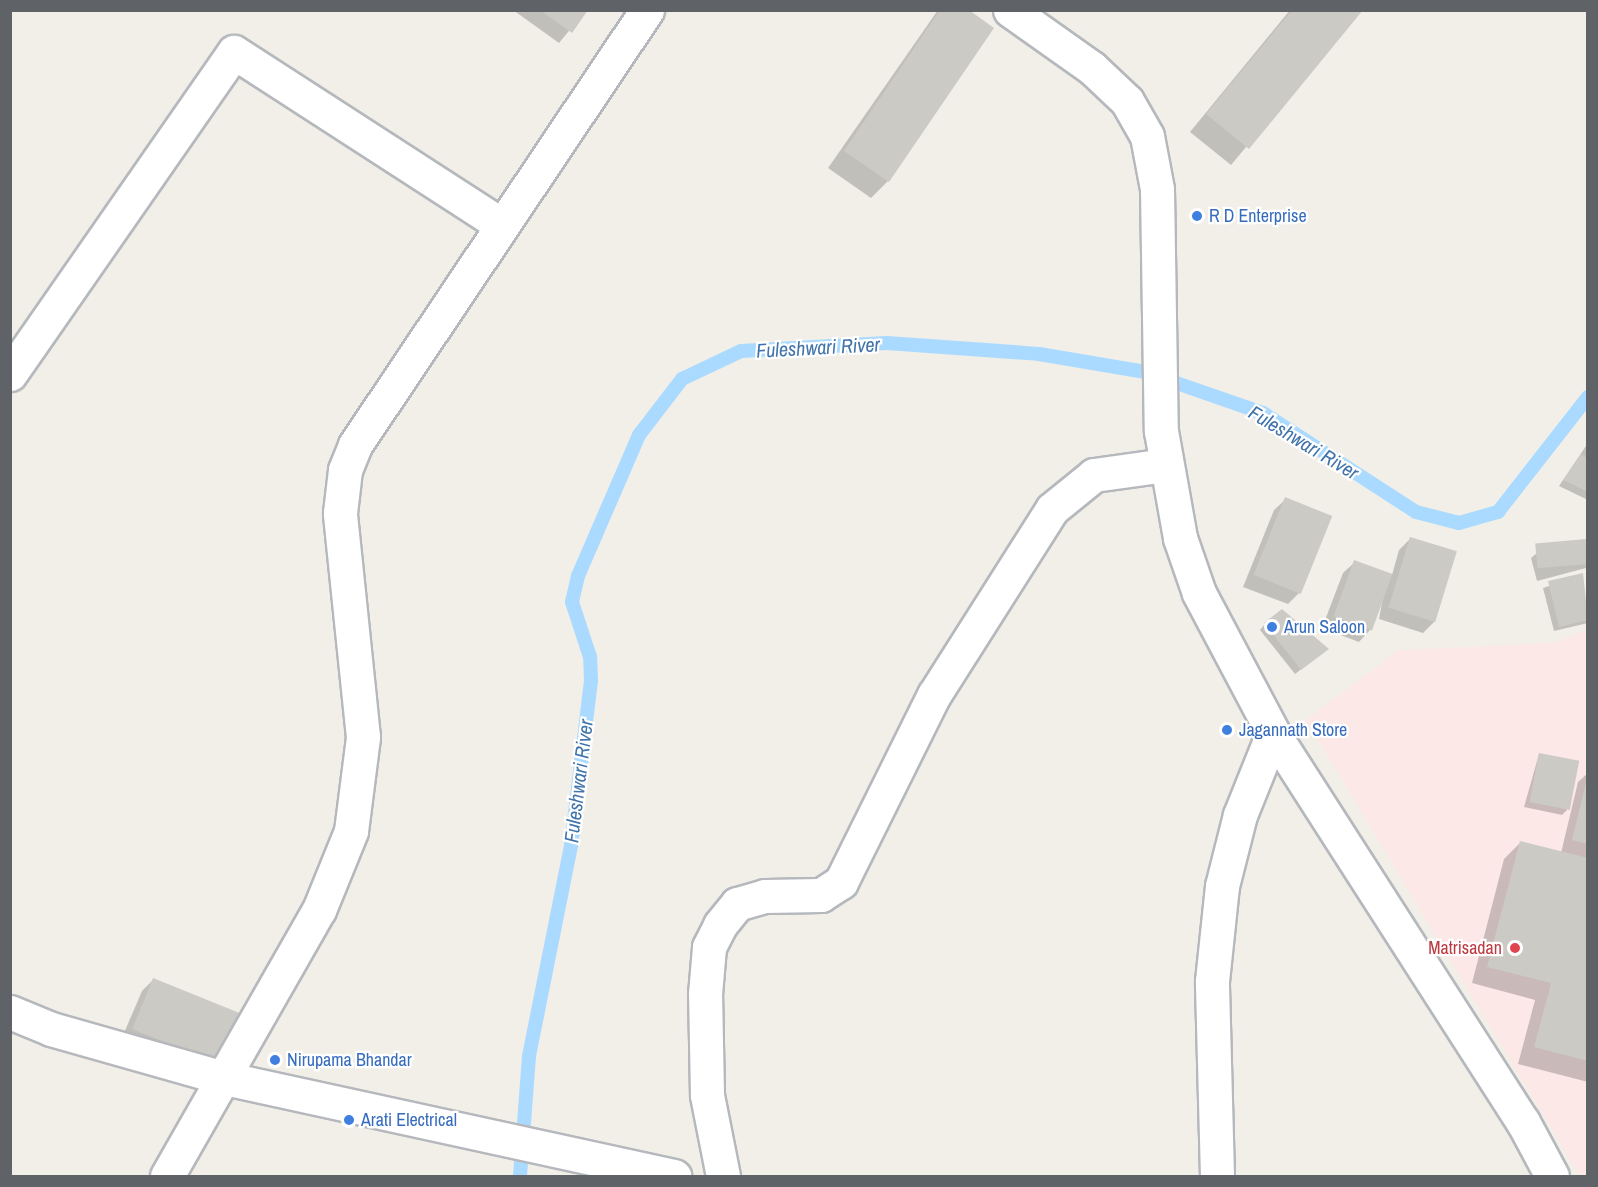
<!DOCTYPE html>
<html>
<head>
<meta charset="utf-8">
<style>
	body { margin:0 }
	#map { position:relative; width:1598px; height:1187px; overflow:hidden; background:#f1efe8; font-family:"Archivo Narrow",sans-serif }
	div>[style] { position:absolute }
	.medical>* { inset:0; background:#fce8e6 }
	.shadow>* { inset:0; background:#0003 }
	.stream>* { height:14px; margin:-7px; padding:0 7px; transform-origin:7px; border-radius:7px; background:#aadaff }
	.building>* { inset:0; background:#cccac5; transform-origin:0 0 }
	.roads { filter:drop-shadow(2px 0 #b5b8bc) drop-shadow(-2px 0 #b5b8bc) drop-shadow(0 2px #b5b8bc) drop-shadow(0 -2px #b5b8bc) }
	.street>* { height:33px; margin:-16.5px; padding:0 16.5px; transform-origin:16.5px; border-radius:16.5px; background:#fff }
	.secondary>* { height:33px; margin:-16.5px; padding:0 16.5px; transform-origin:16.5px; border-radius:16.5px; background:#fff }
	.dots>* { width:16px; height:16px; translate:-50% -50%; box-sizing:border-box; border:3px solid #fff; border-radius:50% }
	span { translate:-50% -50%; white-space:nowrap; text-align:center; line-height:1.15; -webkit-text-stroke:4.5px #fff; paint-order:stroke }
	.shop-label { font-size:18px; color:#366cbe }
	.left { translate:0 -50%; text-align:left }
	.health-label { font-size:18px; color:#be3a42 }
	.right { translate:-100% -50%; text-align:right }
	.water-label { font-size:20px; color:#4174aa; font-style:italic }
	.frame { position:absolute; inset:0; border:12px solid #5f6368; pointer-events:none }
</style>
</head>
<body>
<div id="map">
	<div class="medical">
		<div style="clip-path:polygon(1587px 630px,1587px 1176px,1580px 1176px,1306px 720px,1399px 650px,1553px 643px)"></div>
	</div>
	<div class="shadow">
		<div style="clip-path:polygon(513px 10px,586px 10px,559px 43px)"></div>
		<div style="clip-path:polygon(938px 10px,966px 10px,888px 181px,871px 198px,828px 168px)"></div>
		<div style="clip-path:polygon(1290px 10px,1361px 10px,1231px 165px,1190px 132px)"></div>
		<div style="clip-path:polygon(1588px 443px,1588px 500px,1559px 486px)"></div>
		<div style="clip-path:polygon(1286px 499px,1299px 593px,1288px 604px,1243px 587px,1274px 510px)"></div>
		<div style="clip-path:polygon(1410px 539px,1435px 621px,1423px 633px,1379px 619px,1383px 597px,1370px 630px,1359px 642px,1322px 628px,1343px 573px,1355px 562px,1392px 575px,1399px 550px)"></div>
		<div style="clip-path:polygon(1585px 540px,1586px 568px,1537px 581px,1531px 558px,1537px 553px)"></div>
		<div style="clip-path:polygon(1582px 575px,1588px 623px,1554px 631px,1543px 588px)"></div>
		<div style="clip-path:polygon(1265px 624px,1321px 654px,1295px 674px,1260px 630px)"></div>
		<div style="clip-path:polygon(1539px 754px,1567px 810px,1562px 815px,1524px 807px)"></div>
		<div style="clip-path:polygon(1588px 773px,1588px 1082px,1518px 1064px,1535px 1000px,1472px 983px,1504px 859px,1521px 842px,1561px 853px,1578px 782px)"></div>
		<div style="clip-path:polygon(154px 979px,223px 1067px,121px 1040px,142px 991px)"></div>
	</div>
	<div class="stream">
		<div style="left:520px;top:1176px;width:120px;rotate:-85.7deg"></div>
		<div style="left:529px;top:1056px;width:214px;rotate:-78.7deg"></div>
		<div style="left:571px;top:846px;width:166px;rotate:-83.1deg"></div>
		<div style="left:591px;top:681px;width:24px;rotate:-92deg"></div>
		<div style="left:590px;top:657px;width:58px;rotate:-108.1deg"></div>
		<div style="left:572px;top:602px;width:27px;rotate:-77deg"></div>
		<div style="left:578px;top:576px;width:154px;rotate:-66.6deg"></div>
		<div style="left:639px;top:435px;width:71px;rotate:-52.5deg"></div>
		<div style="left:682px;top:379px;width:65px;rotate:-25.4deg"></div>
		<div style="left:741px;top:351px;width:146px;rotate:-3.1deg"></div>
		<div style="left:887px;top:343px;width:152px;rotate:4.1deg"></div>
		<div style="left:1039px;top:354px;width:108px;rotate:9.6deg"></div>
		<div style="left:1145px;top:372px;width:125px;rotate:19.2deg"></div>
		<div style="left:1263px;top:413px;width:182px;rotate:32.9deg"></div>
		<div style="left:1416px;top:512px;width:44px;rotate:14.3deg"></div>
		<div style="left:1459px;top:523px;width:41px;rotate:-15.8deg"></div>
		<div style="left:1498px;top:512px;width:146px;rotate:-52deg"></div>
	</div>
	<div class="building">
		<div style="clip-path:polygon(540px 10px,588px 10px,572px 33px)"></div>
		<div style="clip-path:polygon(940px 10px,969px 10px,994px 28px,889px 182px,844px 151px)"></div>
		<div style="clip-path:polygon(1292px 10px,1363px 10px,1249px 149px,1206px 114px)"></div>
		<div style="clip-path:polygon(1581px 454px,1588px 459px,1588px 492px,1563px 480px)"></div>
		<div style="left:1285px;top:497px;width:51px;height:84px;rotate:22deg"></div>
		<div style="left:1410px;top:537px;width:49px;height:74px;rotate:17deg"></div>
		<div style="left:1586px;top:539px;width:25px;height:51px;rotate:85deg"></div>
		<div style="left:1354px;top:560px;width:41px;height:60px;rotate:20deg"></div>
		<div style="clip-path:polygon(1583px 573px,1588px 620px,1559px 627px,1548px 581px)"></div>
		<div style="clip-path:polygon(1282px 609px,1329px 649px,1301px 670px,1264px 623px)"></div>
		<div style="left:1539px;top:753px;width:41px;height:50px;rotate:11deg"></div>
		<div style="clip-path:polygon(1587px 778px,1588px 778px,1588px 844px,1572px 840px)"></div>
		<div style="clip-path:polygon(1520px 841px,1588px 858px,1588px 1061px,1534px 1047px,1551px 983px,1487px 967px)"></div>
		<div style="left:153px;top:978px;width:100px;height:55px;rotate:22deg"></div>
	</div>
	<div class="roads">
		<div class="street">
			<div style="left:10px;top:374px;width:392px;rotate:-55.2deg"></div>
			<div style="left:234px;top:52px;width:318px;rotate:32.9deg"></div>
			<div style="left:10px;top:1012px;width:44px;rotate:22.5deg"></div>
			<div style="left:51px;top:1029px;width:180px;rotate:15.8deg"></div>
			<div style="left:224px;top:1078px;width:461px;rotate:12.3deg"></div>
			<div style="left:167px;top:1176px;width:306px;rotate:-60.3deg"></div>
			<div style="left:319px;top:910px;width:85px;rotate:-67.9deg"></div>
			<div style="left:351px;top:831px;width:95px;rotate:-82.7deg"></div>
			<div style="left:363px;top:737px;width:225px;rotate:-95.9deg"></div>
			<div style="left:340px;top:513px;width:43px;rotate:-83.4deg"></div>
			<div style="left:345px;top:470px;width:27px;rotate:-68deg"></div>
			<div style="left:355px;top:445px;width:524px;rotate:-56.13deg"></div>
			<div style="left:723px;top:1176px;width:83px;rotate:-101.2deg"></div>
			<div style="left:707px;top:1095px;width:101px;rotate:-91.1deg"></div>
			<div style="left:705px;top:994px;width:47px;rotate:-85.1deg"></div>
			<div style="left:709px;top:947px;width:25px;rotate:-63deg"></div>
			<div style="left:720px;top:925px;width:27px;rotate:-51deg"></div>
			<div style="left:737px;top:904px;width:29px;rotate:-16deg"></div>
			<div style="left:765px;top:896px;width:56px;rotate:-1deg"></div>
			<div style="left:821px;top:895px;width:24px;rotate:-33deg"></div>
			<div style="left:841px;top:882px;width:209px;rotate:-63.6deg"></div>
			<div style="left:934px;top:695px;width:220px;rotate:-57.6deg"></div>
			<div style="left:1052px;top:509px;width:54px;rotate:-39deg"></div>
			<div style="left:1094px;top:475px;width:73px;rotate:-7.9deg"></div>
			<div style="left:1217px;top:1176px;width:195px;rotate:-91.5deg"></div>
			<div style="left:1212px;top:981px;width:96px;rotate:-84deg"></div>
			<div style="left:1222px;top:886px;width:73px;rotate:-75.8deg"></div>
			<div style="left:1240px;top:815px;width:88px;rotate:-68.1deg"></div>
		</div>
		<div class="secondary">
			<div style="left:1010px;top:10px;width:100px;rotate:35.3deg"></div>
			<div style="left:1092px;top:68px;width:48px;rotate:43.3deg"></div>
			<div style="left:1127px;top:101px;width:40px;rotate:60.3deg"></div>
			<div style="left:1147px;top:136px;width:54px;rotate:79.3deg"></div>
			<div style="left:1157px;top:189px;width:242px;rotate:89.1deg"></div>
			<div style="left:1161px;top:431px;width:109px;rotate:79.9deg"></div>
			<div style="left:1180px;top:538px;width:58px;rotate:70.9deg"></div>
			<div style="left:1199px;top:593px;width:158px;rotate:62.1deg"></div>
			<div style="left:1273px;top:733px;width:462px;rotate:57.3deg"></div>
			<div style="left:1523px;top:1122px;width:61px;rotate:61.8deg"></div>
		</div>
	</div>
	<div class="dots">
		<div style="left:1197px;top:216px;background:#3f7fe0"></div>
		<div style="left:1272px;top:627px;background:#3f7fe0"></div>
		<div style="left:1227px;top:730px;background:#3f7fe0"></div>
		<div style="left:1515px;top:948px;background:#e0444e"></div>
		<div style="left:275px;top:1060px;background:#3f7fe0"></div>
		<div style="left:349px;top:1120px;background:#3f7fe0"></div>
	</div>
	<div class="shop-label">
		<span class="left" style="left:1209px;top:216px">R D Enterprise</span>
		<span class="left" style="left:1284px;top:627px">Arun Saloon</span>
		<span class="left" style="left:1239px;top:730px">Jagannath Store</span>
		<span class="left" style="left:287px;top:1060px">Nirupama Bhandar</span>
		<span class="left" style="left:361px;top:1120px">Arati Electrical</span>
	</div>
	<div class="health-label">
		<span class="right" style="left:1502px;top:948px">Matrisadan</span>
	</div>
	<div class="water-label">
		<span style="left:818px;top:347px;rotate:-3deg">Fuleshwari River</span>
		<span style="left:1304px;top:442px;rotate:31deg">Fuleshwari River</span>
		<span style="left:578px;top:781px;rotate:-83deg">Fuleshwari River</span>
	</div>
	<div class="frame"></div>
</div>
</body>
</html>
